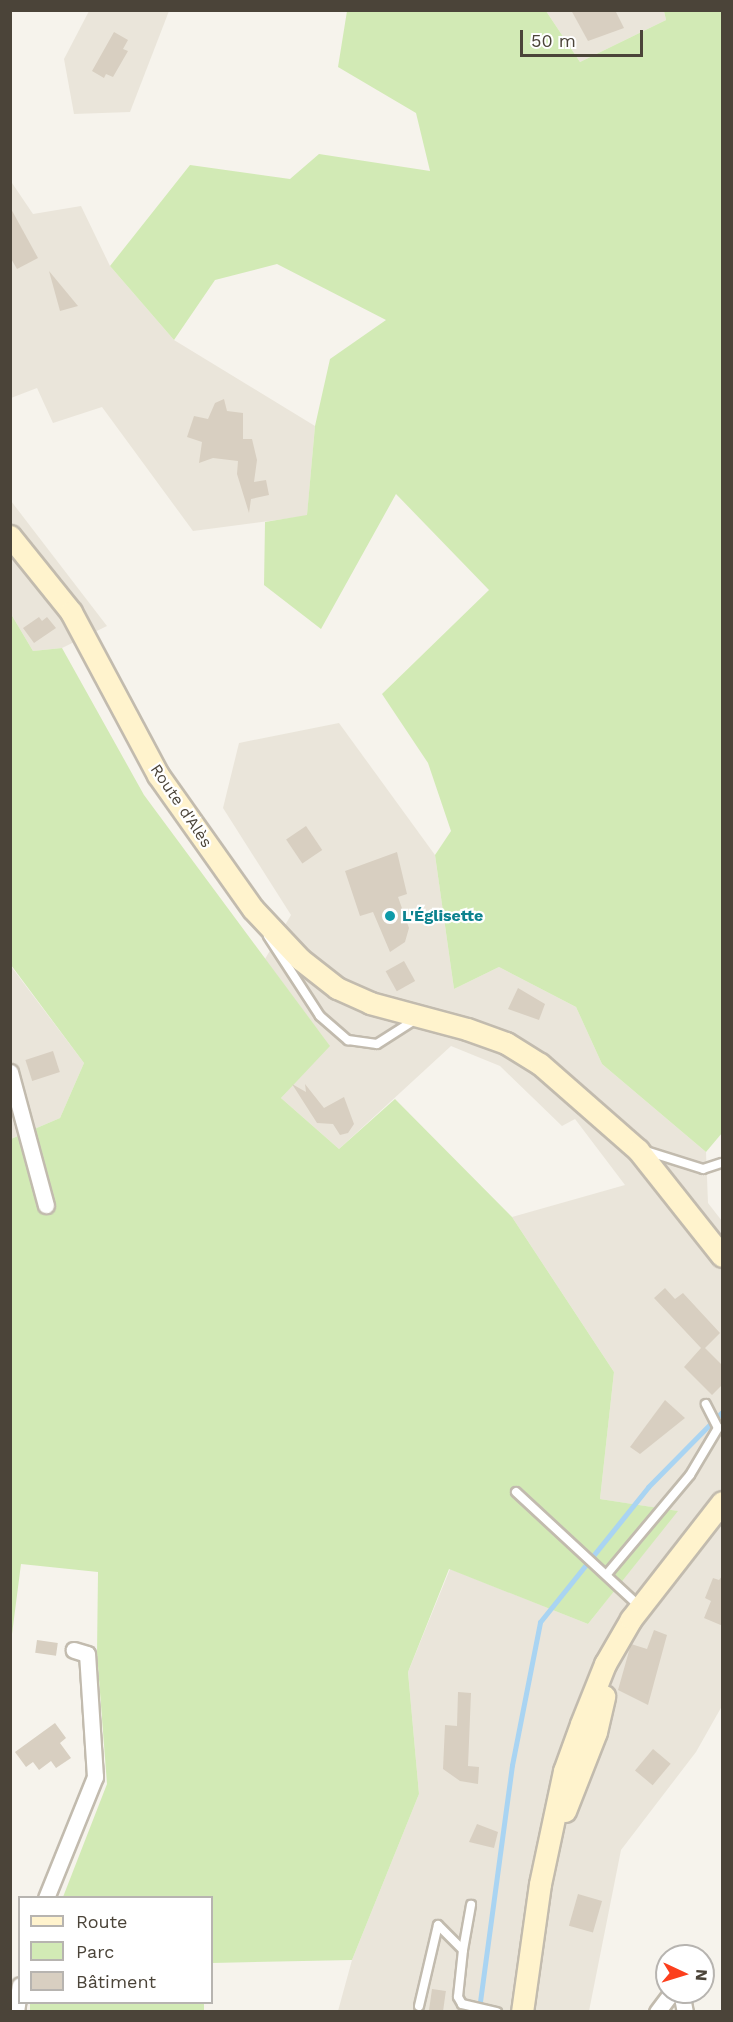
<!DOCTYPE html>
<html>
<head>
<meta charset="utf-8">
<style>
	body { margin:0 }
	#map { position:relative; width:733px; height:2022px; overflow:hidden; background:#f6f3ec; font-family:"Work Sans",sans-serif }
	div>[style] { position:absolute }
	.residential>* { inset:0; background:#eae5da }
	.green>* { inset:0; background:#d2eab5; transform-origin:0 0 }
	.stream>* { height:5px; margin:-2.5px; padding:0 2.5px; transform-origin:2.5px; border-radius:2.5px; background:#a9d4f2 }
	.building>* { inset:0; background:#d8cfc1; transform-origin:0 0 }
	.roads { filter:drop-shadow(2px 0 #c2bbae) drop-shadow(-2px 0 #c2bbae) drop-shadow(0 2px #c2bbae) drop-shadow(0 -2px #c2bbae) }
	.service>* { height:8px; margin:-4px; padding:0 4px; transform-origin:4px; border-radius:4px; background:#fff }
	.minor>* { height:15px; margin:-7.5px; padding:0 7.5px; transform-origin:7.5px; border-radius:7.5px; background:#fff }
	.secondary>* { height:21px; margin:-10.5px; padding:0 10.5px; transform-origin:10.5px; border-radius:10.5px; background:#fff3cd }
	.dots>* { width:16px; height:16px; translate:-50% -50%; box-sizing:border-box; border:3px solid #fff; border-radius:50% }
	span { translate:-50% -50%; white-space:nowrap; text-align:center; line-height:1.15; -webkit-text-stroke:4.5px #fff; paint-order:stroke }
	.street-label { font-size:16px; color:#4b4439 }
	.culture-label { font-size:16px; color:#0d838f; font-weight:700 }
	.left { translate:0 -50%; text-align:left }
	.frame { position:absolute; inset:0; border:12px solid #4b4439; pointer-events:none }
	.legend { position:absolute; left:18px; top:1896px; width:195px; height:108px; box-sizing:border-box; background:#fff; border:2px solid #b7b4b0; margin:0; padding:8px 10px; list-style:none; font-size:18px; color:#4b4439 }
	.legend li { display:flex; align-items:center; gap:12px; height:30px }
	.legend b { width:30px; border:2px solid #b7b4b0 }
	.north { position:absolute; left:655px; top:1944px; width:60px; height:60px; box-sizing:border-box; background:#fff; border:2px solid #b7b4b0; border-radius:50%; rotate:94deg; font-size:16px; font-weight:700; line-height:24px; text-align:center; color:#4b4439 }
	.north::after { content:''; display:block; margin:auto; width:21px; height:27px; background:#fc3f1d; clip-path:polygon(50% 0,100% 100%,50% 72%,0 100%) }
	.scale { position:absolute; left:520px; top:30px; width:123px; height:27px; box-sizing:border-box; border:3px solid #4b4439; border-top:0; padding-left:8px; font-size:18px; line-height:21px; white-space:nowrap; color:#4b4439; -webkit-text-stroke:4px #fff; paint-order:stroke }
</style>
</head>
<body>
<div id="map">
	<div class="residential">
		<div style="clip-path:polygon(89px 11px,169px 11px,130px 112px,74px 114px,64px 59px)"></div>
		<div style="clip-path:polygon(546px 11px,664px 11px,666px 20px,580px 62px)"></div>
		<div style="clip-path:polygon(10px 180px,33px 214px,81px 206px,110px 266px,174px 340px,315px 426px,307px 516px,193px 531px,102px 407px,53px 423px,37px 388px,11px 398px)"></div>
		<div style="clip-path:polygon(11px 501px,107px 626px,62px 648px,33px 651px,11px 614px)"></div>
		<div style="clip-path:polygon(339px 723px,435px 855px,454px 989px,499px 967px,576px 1007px,602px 1064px,706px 1152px,708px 1203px,722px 1221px,722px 1706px,696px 1752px,621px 1850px,589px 2011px,338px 2011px,352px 1960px,419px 1794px,408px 1672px,450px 1569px,588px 1624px,677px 1511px,600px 1499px,614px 1372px,512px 1217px,625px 1185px,575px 1119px,562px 1126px,500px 1066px,451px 1046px,339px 1149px,281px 1098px,329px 1045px,265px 959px,291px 915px,223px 808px,239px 743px)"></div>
		<div style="clip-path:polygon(10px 965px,84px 1063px,60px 1118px,11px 1139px)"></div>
	</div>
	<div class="green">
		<div style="clip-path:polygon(347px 11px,546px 11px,580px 62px,666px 20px,664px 11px,722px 11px,722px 1133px,706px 1152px,602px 1064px,576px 1007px,499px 967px,454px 989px,435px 855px,451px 831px,428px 763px,382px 694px,489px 590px,396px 494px,321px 629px,264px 585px,265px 522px,307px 515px,315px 426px,330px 359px,386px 320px,277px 264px,215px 280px,174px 340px,110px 266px,190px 165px,290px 179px,319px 154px,430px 171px,416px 113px,338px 67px)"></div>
		<div style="clip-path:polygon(11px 614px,33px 651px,62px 648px,144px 795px,330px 1046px,281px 1098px,339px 1149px,395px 1099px,512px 1217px,614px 1372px,600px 1499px,678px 1511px,588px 1624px,449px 1569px,408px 1672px,419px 1794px,352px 1960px,212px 1963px,212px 1898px,63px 1897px,107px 1784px,97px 1653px,98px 1572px,21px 1564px,11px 1642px,11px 1139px,60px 1118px,84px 1063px,11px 965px)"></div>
		<div style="left:30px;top:2003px;width:174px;height:9px"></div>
	</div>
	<div class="stream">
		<div style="left:479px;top:2009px;width:246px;rotate:-82.3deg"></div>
		<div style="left:512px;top:1765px;width:146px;rotate:-78.9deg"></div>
		<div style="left:540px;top:1622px;width:173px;rotate:-51.3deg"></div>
		<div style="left:648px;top:1487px;width:105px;rotate:-45.4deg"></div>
	</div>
	<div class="building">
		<div style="clip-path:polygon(571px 10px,615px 10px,624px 28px,588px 41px)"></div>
		<div style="clip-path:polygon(114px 32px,128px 40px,123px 49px,128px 51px,113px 77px,106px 74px,104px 78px,92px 71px)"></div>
		<div style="clip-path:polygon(10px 207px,38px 258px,17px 269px,10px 257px)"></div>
		<div style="clip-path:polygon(49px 271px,78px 306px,60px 311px)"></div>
		<div style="clip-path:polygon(224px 399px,227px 411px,243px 413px,243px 439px,252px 439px,257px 460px,254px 482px,266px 480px,269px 495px,251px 499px,249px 513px,237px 474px,238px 461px,213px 458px,199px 463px,202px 442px,187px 437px,194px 416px,208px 419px,215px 403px)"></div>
		<div style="clip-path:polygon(39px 617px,42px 621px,47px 617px,56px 628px,34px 643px,23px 628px)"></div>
		<div style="left:306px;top:826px;width:29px;height:24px;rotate:56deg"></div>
		<div style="clip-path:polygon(397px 852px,407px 894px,398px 897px,409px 928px,405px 942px,390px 952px,373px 912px,360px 916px,345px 871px)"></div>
		<div style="left:404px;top:961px;width:23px;height:21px;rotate:61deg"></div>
		<div style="clip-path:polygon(518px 988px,545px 1004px,539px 1020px,508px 1009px)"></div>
		<div style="left:53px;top:1051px;width:22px;height:29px;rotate:72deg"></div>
		<div style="clip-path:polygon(292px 1084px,306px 1092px,305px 1084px,324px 1108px,344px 1097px,354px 1124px,348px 1133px,340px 1135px,333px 1124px,317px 1123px)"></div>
		<div style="clip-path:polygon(665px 1288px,675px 1299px,683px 1293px,720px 1333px,705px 1348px,723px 1366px,723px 1384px,712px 1395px,684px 1367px,701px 1348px,654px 1298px)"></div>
		<div style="clip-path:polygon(665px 1400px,685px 1418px,640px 1454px,630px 1447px)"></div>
		<div style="clip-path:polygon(723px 1575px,723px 1626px,704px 1618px,711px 1601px,705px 1598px,713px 1578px,719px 1580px)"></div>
		<div style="clip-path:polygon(654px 1630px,667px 1635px,648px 1705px,618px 1690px,631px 1644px,647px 1649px)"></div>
		<div style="left:37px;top:1640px;width:21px;height:13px;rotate:8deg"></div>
		<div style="clip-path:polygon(458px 1692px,471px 1693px,468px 1766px,479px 1767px,478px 1784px,460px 1781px,443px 1769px,445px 1725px,457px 1726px)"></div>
		<div style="clip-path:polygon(55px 1723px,66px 1738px,60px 1743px,71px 1758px,56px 1768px,51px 1761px,39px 1770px,33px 1762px,26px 1767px,15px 1752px)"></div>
		<div style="left:653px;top:1749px;width:23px;height:28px;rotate:40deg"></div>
		<div style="clip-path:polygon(477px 1824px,498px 1832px,494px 1848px,469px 1842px)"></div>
		<div style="left:578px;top:1894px;width:25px;height:33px;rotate:16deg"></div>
		<div style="left:432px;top:1989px;width:14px;height:23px;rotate:8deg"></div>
	</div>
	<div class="roads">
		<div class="service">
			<div style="left:268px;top:936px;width:95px;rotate:57deg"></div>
			<div style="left:320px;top:1016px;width:37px;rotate:41deg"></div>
			<div style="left:348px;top:1040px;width:29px;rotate:8deg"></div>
			<div style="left:377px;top:1044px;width:49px;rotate:-32.4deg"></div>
			<div style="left:646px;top:1151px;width:60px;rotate:17.5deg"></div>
			<div style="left:703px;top:1169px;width:20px;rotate:-18deg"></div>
			<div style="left:516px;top:1492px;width:166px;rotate:42.8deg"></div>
			<div style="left:607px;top:1574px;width:129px;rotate:-50deg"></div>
			<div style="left:690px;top:1475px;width:55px;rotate:-59.2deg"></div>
			<div style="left:718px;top:1428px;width:27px;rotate:-117deg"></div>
			<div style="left:463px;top:1950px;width:46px;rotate:-79.9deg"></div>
			<div style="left:419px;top:2006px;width:83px;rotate:-76.8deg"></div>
			<div style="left:438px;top:1925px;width:35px;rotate:45deg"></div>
			<div style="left:463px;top:1950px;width:47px;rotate:96.1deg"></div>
			<div style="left:458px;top:1997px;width:8px;rotate:60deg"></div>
			<div style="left:462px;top:2004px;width:36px;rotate:13deg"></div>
		</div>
		<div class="minor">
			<div style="left:10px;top:1072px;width:138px;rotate:74.9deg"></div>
			<div style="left:46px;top:1898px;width:131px;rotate:-68deg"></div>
			<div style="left:95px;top:1777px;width:123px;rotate:-93.7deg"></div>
			<div style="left:87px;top:1654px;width:14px;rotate:-163deg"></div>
			<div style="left:674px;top:1992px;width:9px;rotate:32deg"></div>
			<div style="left:682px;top:1997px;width:15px;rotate:79deg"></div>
			<div style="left:16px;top:2012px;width:27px;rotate:-82deg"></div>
			<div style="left:657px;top:2012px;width:25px;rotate:-53deg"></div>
		</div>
		<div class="secondary">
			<div style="left:10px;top:536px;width:97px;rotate:51.2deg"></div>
			<div style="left:71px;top:612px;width:185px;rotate:61.9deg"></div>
			<div style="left:158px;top:775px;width:164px;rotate:54.7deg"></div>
			<div style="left:253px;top:909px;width:69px;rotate:46.8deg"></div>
			<div style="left:300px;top:959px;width:47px;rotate:38.1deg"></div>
			<div style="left:337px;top:988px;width:36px;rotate:24deg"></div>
			<div style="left:370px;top:1003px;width:100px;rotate:15deg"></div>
			<div style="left:467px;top:1029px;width:41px;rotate:19.7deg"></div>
			<div style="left:506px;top:1043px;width:40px;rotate:32deg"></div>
			<div style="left:540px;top:1064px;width:130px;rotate:41.3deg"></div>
			<div style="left:638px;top:1150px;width:135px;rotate:51.6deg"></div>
			<div style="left:565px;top:1811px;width:85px;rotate:-68.6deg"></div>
			<div style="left:596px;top:1732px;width:37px;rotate:-77deg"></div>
			<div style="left:522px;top:2012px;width:129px;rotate:-82deg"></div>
			<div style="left:540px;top:1884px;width:116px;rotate:-78deg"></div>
			<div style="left:564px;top:1771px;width:50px;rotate:-70.1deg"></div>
			<div style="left:581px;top:1724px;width:65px;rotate:-68.2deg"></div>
			<div style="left:605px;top:1664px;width:52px;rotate:-60deg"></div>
			<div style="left:631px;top:1619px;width:148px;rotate:-52.1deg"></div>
		</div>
	</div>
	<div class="dots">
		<div style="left:390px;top:916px;background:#0f9aa8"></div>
	</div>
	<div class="street-label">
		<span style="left:181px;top:806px;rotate:56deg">Route d'Alès</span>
	</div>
	<div class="culture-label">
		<span class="left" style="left:402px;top:916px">L'Églisette</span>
	</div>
	<div class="frame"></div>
	<ul class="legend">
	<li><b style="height:8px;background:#fff3cd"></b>Route</li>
	<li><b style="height:16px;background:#d2eab5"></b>Parc</li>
	<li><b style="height:16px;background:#d8cfc1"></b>Bâtiment</li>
	</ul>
	<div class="north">N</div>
	<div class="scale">50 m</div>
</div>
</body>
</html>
